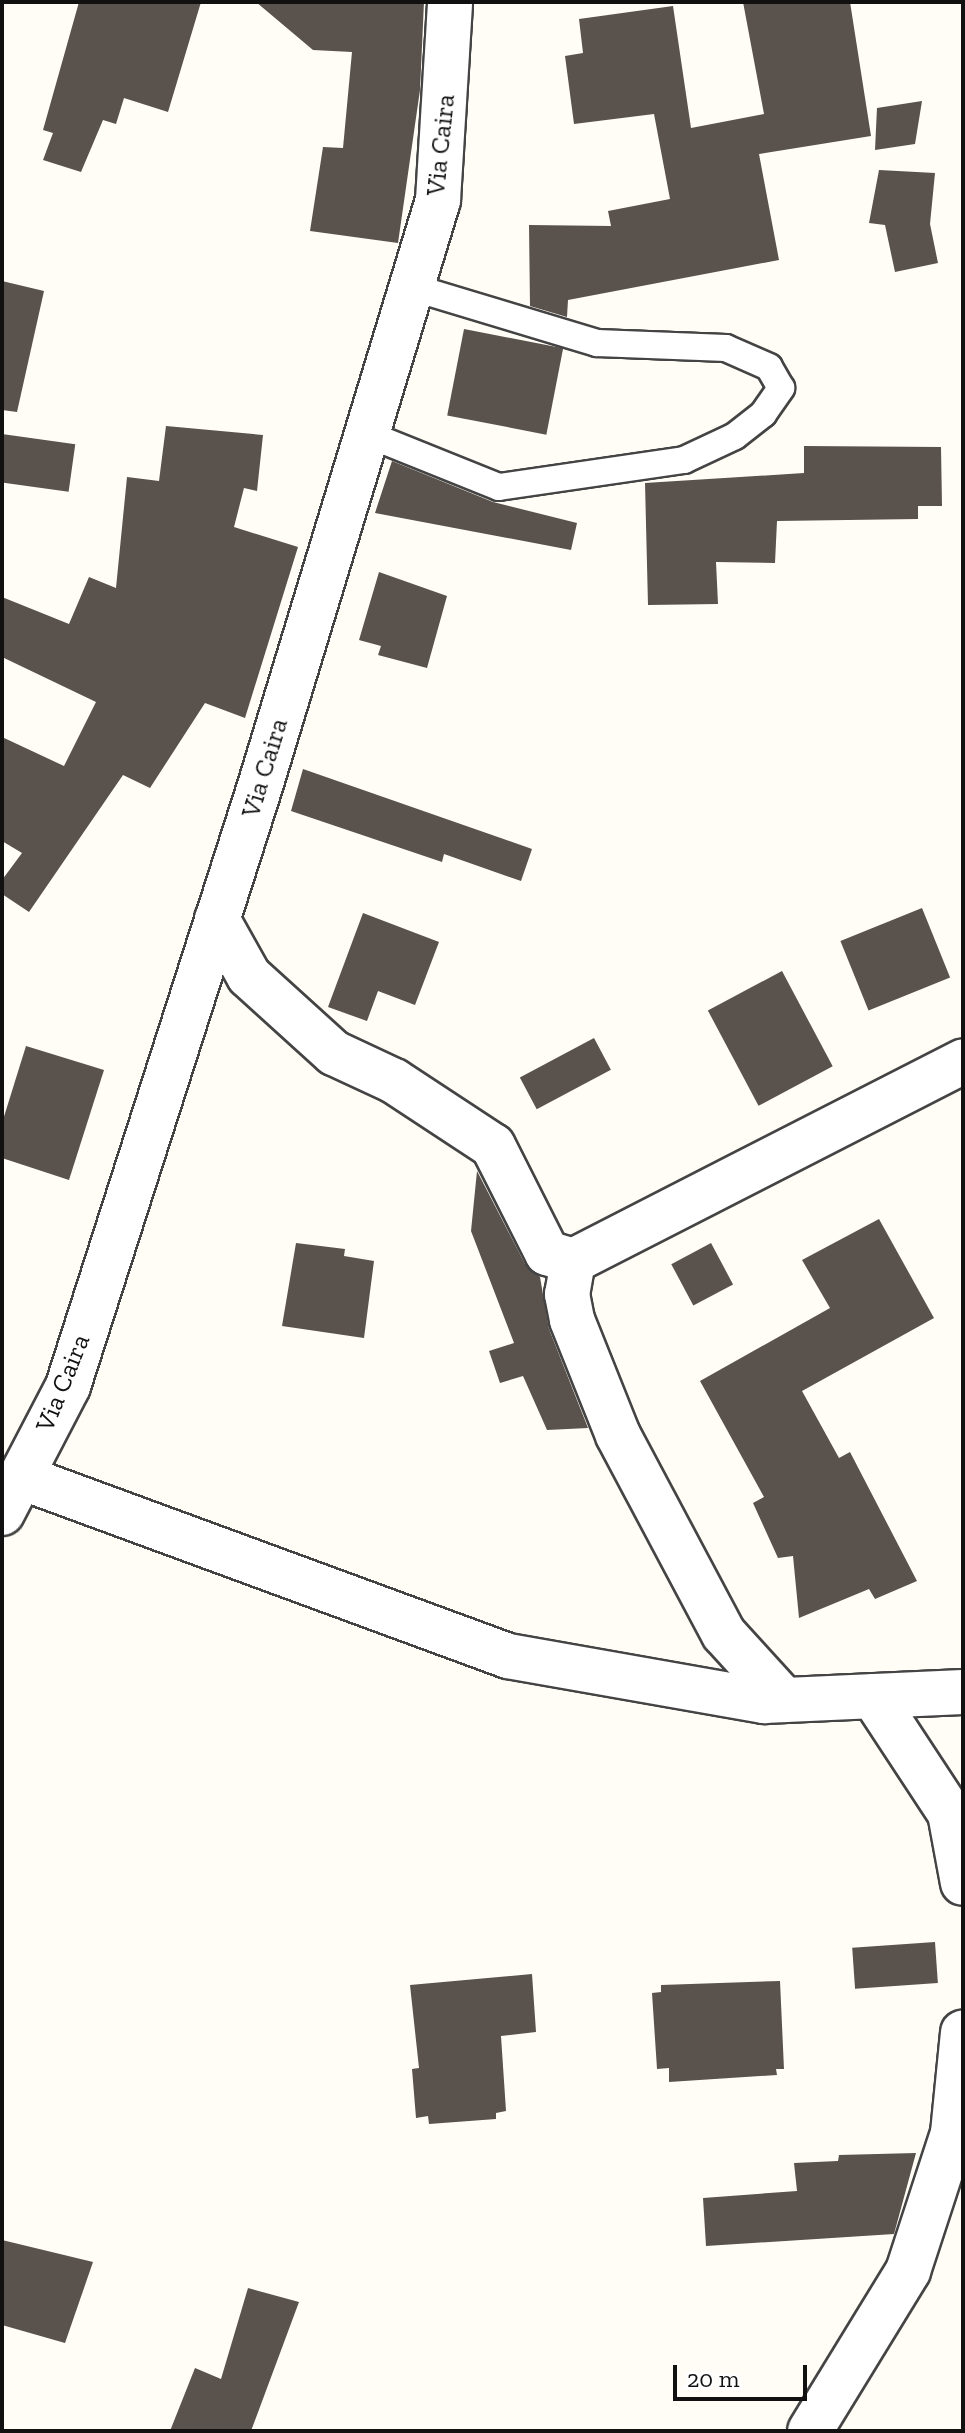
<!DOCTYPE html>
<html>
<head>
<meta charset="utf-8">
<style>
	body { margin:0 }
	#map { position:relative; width:965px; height:2433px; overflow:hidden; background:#fffdf5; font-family:"Zilla Slab",serif }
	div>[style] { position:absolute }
	.building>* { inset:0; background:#5a524d; transform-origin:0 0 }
	.roads { filter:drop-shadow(2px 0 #444) drop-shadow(-2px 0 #444) drop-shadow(0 2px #444) drop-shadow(0 -2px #444) }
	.service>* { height:26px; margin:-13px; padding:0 13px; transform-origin:13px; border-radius:13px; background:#fff }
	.minor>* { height:44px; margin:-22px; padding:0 22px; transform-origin:22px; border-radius:22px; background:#fff }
	.tertiary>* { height:44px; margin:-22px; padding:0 22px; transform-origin:22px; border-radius:22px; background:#fff }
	span { translate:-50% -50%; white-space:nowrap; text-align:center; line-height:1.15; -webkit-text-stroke:8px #fff; paint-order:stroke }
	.street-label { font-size:26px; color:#111 }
	.frame { position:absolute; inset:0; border:4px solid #111; pointer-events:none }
	.scale { position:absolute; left:673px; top:2365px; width:134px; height:36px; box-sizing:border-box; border:4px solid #111; border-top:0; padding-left:10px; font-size:24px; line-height:28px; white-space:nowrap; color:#111; -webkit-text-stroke:6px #fff; paint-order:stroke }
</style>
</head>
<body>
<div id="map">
	<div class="building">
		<div style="clip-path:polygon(79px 2px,201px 2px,168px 112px,124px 98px,116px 124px,103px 120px,81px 172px,43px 160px,53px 133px,43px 130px)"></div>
		<div style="clip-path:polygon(256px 2px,424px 2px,420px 90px,398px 243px,310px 231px,323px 147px,343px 148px,352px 52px,313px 50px)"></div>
		<div style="clip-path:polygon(743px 2px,850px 2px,871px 136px,759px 154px,779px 260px,568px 300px,567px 317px,530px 306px,529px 225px,611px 226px,608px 211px,670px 199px,654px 114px,574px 124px,565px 56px,583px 53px,579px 19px,673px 6px,691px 128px,764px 114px)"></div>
		<div style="clip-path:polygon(922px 101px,915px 144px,875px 150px,877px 108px)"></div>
		<div style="clip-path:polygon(879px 170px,935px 173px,930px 224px,938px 263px,895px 272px,885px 225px,869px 223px)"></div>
		<div style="clip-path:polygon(2px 281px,44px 291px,17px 412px,2px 410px)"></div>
		<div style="left:464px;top:329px;width:101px;height:88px;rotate:11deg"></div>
		<div style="clip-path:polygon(166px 426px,263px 435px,257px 491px,244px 488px,234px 527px,298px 547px,245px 718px,205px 703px,150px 788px,123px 775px,29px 912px,2px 894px,2px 880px,22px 853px,2px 841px,2px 737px,64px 766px,96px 702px,2px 657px,2px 597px,69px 624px,89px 577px,116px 588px,127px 477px,159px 481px)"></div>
		<div style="left:2px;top:434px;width:74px;height:48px;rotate:8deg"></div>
		<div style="clip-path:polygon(804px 446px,941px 447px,942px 506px,918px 506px,918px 519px,777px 521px,775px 563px,716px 562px,718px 604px,648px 605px,645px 483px,804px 473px)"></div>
		<div style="clip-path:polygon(392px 461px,493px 502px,577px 523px,571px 550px,375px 513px)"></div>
		<div style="clip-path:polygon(379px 572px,447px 596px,427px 668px,378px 655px,381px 646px,359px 640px)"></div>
		<div style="clip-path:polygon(303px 769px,532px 849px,521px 881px,444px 854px,442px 862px,291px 811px)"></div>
		<div style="left:922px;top:908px;width:75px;height:88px;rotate:68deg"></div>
		<div style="clip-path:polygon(363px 913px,439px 942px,415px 1005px,378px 991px,367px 1021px,328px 1007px)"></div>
		<div style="left:782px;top:971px;width:108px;height:84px;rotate:62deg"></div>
		<div style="left:594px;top:1038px;width:36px;height:84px;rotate:62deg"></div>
		<div style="clip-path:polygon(26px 1046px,104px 1070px,69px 1180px,2px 1158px,2px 1123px)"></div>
		<div style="clip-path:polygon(477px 1171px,525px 1264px,540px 1277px,549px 1329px,588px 1428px,547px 1430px,523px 1376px,500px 1383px,489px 1351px,514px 1343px,471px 1231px)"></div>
		<div style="clip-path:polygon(879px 1219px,934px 1318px,802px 1391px,839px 1458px,850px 1452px,917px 1581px,875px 1599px,869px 1589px,799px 1618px,793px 1556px,778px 1558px,753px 1503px,764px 1497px,700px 1381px,830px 1308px,802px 1260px)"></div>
		<div style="clip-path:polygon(296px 1243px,345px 1249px,344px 1256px,374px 1261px,364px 1338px,282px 1326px)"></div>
		<div style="left:711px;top:1243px;width:47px;height:45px;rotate:62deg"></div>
		<div style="left:935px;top:1942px;width:41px;height:83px;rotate:86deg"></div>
		<div style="clip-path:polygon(532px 1974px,536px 2032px,501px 2036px,506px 2111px,496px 2113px,496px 2119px,429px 2124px,428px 2116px,416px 2118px,412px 2069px,419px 2068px,410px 1985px)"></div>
		<div style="clip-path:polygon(780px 1981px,784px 2069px,776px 2069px,777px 2075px,669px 2082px,669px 2068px,657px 2069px,652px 1993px,661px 1992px,661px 1985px)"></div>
		<div style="clip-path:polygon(916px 2153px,894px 2234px,706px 2246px,703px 2198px,797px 2191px,794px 2163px,838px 2161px,839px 2155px)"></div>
		<div style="clip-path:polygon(2px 2240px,93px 2262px,65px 2343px,2px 2325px)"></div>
		<div style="clip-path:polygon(248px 2288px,299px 2302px,251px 2431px,170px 2431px,195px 2368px,221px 2379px)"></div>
	</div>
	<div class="roads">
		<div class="service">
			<div style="left:367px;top:434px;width:142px;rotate:21.9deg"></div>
			<div style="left:499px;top:487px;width:187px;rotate:-8.3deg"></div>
			<div style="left:684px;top:460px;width:56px;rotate:-25.2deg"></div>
			<div style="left:735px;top:436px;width:36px;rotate:-38deg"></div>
			<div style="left:763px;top:414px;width:32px;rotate:-55deg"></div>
			<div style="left:781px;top:388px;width:24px;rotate:-120deg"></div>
			<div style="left:769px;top:367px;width:47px;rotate:-156.2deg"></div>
			<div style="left:726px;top:348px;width:129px;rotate:-177.8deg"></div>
			<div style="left:597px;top:343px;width:193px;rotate:-163.2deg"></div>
		</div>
		<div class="minor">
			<div style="left:217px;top:919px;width:65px;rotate:60.7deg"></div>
			<div style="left:249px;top:976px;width:115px;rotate:42.2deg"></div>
			<div style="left:334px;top:1053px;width:66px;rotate:25deg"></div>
			<div style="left:394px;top:1081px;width:118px;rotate:33.3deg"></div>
			<div style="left:493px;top:1146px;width:120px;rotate:63.2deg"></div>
			<div style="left:547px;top:1253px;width:27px;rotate:17deg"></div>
			<div style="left:573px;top:1261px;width:438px;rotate:-27.1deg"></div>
			<div style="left:573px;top:1261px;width:34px;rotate:100deg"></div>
			<div style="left:567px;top:1294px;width:26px;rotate:79deg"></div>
			<div style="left:572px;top:1320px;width:124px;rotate:68.2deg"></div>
			<div style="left:618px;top:1435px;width:225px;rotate:62deg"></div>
			<div style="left:724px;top:1634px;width:89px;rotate:47.7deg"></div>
			<div style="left:21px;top:1477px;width:519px;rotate:20.18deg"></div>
			<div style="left:508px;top:1656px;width:260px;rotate:10deg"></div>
			<div style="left:764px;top:1701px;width:199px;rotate:-2.6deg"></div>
			<div style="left:873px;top:1696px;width:140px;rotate:56.7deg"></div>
			<div style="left:950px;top:1813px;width:71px;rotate:79.5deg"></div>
			<div style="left:810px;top:2431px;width:188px;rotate:-58.5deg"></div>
			<div style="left:908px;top:2271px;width:145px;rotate:-71.9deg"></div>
			<div style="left:953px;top:2133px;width:101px;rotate:-84.3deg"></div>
		</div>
		<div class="tertiary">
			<div style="left:2px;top:1513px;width:143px;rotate:-62.5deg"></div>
			<div style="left:68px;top:1386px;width:633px;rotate:-72.25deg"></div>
			<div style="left:261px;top:783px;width:609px;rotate:-73.11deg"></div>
			<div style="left:438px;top:200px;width:198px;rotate:-86.5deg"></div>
		</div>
	</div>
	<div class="street-label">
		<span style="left:441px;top:145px;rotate:-84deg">Via Caira</span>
		<span style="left:265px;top:768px;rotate:-73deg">Via Caira</span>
		<span style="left:63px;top:1383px;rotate:-68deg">Via Caira</span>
	</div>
	<div class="frame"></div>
	<div class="scale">20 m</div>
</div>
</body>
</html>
